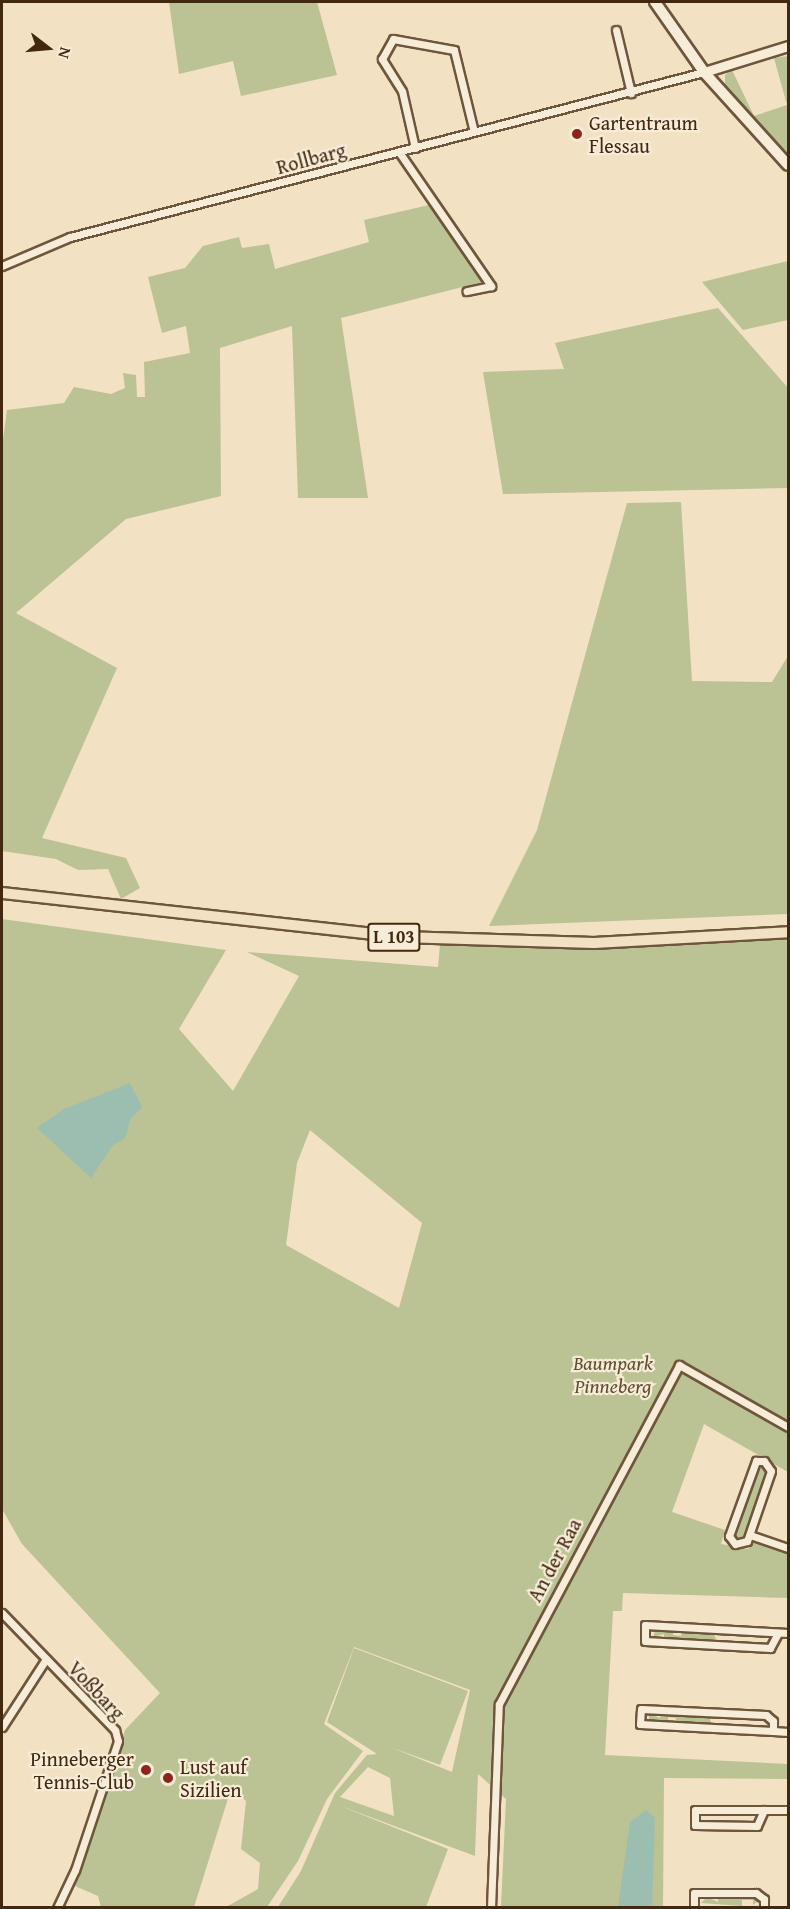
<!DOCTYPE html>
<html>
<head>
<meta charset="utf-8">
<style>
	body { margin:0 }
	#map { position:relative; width:790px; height:1909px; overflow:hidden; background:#f2e1c3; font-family:"Gentium Book Plus",serif }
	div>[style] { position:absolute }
	.green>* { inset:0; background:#bbc293 }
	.water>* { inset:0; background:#9bbeb1 }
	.roads { filter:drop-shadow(2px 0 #6e563c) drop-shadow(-2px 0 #6e563c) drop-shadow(0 2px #6e563c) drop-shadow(0 -2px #6e563c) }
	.minor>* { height:7px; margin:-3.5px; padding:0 3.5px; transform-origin:3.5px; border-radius:3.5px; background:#f7ecd8 }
	.tertiary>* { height:9px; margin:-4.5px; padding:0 4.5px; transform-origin:4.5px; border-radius:4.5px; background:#f7ecd8 }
	.secondary>* { height:10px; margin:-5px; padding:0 5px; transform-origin:5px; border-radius:5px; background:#f7ecd8 }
	.primary>* { height:10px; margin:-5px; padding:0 5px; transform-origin:5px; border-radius:5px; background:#f2e1c3 }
	.dots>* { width:16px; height:16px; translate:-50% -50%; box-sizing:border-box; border:3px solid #f7ecd8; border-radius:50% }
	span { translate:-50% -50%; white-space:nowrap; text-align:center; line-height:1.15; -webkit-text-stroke:4.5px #f7ecd8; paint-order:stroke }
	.shield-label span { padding:2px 4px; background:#f7ecd8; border:2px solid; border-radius:4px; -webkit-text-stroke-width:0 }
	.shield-label { font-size:18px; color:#42280f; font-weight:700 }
	.poi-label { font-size:20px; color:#42280f }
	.left { translate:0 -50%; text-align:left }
	.right { translate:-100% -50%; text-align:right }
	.street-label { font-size:20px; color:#42280f }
	.park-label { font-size:20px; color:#604e30; font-style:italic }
	.frame { position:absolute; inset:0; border:3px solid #42280f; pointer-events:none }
	.north { position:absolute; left:18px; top:18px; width:60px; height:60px; -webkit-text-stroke:4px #f7ecd8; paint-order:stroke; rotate:106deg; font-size:16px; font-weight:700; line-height:24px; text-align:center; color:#42280f }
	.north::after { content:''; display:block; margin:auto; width:21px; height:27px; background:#42280f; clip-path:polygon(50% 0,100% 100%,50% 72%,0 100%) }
</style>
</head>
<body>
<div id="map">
	<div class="green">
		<div style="clip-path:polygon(169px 2px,317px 2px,337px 75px,241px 96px,233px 61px,179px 74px)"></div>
		<div style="clip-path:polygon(788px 56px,788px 155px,725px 89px,725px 75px,732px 70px,754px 116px,787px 105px,774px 58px)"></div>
		<div style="clip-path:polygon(429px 205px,482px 282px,341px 318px,368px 498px,298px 498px,292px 326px,220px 348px,221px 496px,126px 519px,16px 613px,117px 668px,42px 838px,126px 858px,140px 888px,121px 899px,108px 869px,78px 870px,56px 859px,2px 851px,2px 447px,7px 410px,64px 403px,74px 387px,111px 394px,125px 388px,123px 373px,136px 375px,137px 397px,145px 397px,144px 362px,190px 353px,186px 326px,162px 333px,148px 277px,185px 268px,203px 246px,239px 237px,242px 248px,269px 244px,275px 269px,369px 242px,364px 220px)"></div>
		<div style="clip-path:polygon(788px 261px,788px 320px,743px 330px,702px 282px)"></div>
		<div style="clip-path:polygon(718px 308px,788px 388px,788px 488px,503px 494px,483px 372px,564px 369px,555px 343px)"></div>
		<div style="clip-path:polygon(681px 502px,692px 681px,772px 682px,788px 656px,788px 914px,489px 926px,537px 830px,627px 503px)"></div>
		<div style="clip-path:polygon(evenodd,2px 919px,226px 950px,179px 1029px,233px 1091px,299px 976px,247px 952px,438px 967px,440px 945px,591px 948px,788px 938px,788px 1472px,704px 1424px,672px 1512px,725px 1530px,721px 1544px,748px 1549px,757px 1540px,788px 1551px,788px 1598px,623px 1593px,622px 1611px,613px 1611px,605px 1755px,788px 1764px,788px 1779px,664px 1778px,663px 1907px,501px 1907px,506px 1799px,478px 1774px,475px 1856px,338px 1805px,448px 1849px,426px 1907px,278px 1907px,301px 1871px,335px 1793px,367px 1755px,377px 1754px,327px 1722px,354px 1648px,468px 1691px,440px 1765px,390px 1747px,452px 1772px,470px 1690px,354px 1647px,324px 1724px,363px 1751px,327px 1799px,298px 1861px,267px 1907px,226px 1907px,258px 1889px,260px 1863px,241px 1849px,246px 1801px,231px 1789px,194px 1907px,101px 1907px,98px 1896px,75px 1886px,125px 1730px,160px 1693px,22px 1544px,2px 1509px,2px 919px,310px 1130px,422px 1223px,399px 1308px,286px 1245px,297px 1163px,310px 1130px,2px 919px,368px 1767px,390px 1778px,394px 1816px,340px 1797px,368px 1767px)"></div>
		<div style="clip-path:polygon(756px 1465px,768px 1470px,746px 1537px,737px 1540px,733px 1535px)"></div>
		<div style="clip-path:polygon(656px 1629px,673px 1629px,673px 1635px,681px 1636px,682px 1630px,713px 1632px,716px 1639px,664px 1639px,664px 1634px,653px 1637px)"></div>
		<div style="clip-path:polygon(660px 1712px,709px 1715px,711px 1723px,676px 1724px,676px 1718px,668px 1717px,668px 1723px,649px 1722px,649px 1714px,660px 1718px)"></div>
		<div style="clip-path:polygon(718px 1896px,755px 1896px,758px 1901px,753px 1905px,753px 1900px,742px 1900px,742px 1906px,701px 1903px,707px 1897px,718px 1902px)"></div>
	</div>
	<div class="water">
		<div style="clip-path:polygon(130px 1083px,142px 1107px,131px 1118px,125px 1138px,112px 1146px,91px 1178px,37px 1128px,64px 1109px)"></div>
		<div style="clip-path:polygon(646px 1810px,655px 1818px,652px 1907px,618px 1907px,630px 1822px)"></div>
	</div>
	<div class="roads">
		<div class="minor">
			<div style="left:616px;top:30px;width:65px;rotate:76.6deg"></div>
			<div style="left:415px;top:148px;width:58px;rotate:-102.8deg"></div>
			<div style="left:402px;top:91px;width:38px;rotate:-122deg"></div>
			<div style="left:382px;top:59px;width:23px;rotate:-61deg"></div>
			<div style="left:393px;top:39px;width:62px;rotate:10.2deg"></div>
			<div style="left:454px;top:50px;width:84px;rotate:76.3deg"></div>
			<div style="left:399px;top:152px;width:163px;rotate:55.5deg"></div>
			<div style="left:491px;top:286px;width:25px;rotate:168deg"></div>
			<div style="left:2px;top:266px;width:74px;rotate:-23.1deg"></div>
			<div style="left:70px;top:237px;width:655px;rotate:-14.59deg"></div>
			<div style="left:756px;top:1461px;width:8px"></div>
			<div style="left:764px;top:1461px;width:12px;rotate:55deg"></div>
			<div style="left:771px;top:1471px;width:74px;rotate:108.9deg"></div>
			<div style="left:747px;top:1541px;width:12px;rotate:166deg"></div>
			<div style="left:735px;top:1544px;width:10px;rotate:-127deg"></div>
			<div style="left:729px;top:1536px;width:80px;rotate:-70.2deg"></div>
			<div style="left:750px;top:1535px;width:40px;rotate:18.9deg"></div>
			<div style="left:2px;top:1613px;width:163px;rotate:46deg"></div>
			<div style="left:115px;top:1730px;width:11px;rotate:75deg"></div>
			<div style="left:118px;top:1741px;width:136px;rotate:108.4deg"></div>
			<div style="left:75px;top:1870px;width:42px;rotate:115.3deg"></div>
			<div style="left:778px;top:1633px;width:17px;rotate:118deg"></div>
			<div style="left:770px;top:1648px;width:125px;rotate:-176.8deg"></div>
			<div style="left:645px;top:1641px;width:16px;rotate:-90deg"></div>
			<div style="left:645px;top:1625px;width:143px;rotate:3.2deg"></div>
			<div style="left:2px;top:1727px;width:81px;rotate:-57.1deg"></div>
			<div style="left:773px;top:1731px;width:10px;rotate:-90deg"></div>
			<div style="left:773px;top:1721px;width:9px;rotate:-139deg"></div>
			<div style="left:766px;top:1715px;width:125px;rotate:-177.3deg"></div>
			<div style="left:641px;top:1709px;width:15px;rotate:94deg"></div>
			<div style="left:640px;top:1724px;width:74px;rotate:3.1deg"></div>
			<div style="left:714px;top:1728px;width:59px;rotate:2.9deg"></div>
			<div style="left:773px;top:1731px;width:15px;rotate:4deg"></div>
			<div style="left:764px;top:1810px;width:17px;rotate:114deg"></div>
			<div style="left:757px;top:1826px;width:62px;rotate:-179.1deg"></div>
			<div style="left:695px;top:1825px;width:15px;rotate:-90deg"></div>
			<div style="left:695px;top:1810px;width:93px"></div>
			<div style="left:491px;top:1908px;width:204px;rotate:-87.8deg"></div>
			<div style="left:499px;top:1704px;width:384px;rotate:-62deg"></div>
			<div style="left:679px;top:1365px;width:125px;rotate:29.6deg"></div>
			<div style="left:694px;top:1908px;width:15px;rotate:-90deg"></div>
			<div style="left:694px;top:1893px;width:62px"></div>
			<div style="left:756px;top:1893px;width:10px;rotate:37deg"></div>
			<div style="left:764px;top:1899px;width:9px;rotate:90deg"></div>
		</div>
		<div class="tertiary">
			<div style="left:704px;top:72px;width:88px;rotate:-17.2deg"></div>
		</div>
		<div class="secondary">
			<div style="left:655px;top:2px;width:85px;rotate:55deg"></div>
			<div style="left:704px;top:72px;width:125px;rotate:47.9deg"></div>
		</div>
		<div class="primary">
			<div style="left:2px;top:893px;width:401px;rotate:6.3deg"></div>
			<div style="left:401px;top:937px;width:193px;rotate:1.8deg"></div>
			<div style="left:594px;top:943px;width:194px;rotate:-3.2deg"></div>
		</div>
	</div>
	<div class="dots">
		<div style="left:577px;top:134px;background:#8f2418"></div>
		<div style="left:146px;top:1770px;background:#8f2418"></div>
		<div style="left:168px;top:1778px;background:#8f2418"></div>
	</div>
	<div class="shield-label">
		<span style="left:394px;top:937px">L 103</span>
	</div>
	<div class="poi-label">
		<span class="left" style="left:589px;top:134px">Gartentraum<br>Flessau</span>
		<span class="right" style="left:134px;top:1770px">Pinneberger<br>Tennis-Club</span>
		<span class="left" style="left:180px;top:1778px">Lust auf<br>Sizilien</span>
	</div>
	<div class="street-label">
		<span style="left:311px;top:158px;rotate:-15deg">Rollbarg</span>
		<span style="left:554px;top:1560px;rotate:-62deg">An der Raa</span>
		<span style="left:97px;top:1690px;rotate:47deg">Voßbarg</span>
	</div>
	<div class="park-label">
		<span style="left:613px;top:1374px">Baumpark<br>Pinneberg</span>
	</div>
	<div class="frame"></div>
	<div class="north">N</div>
</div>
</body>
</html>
